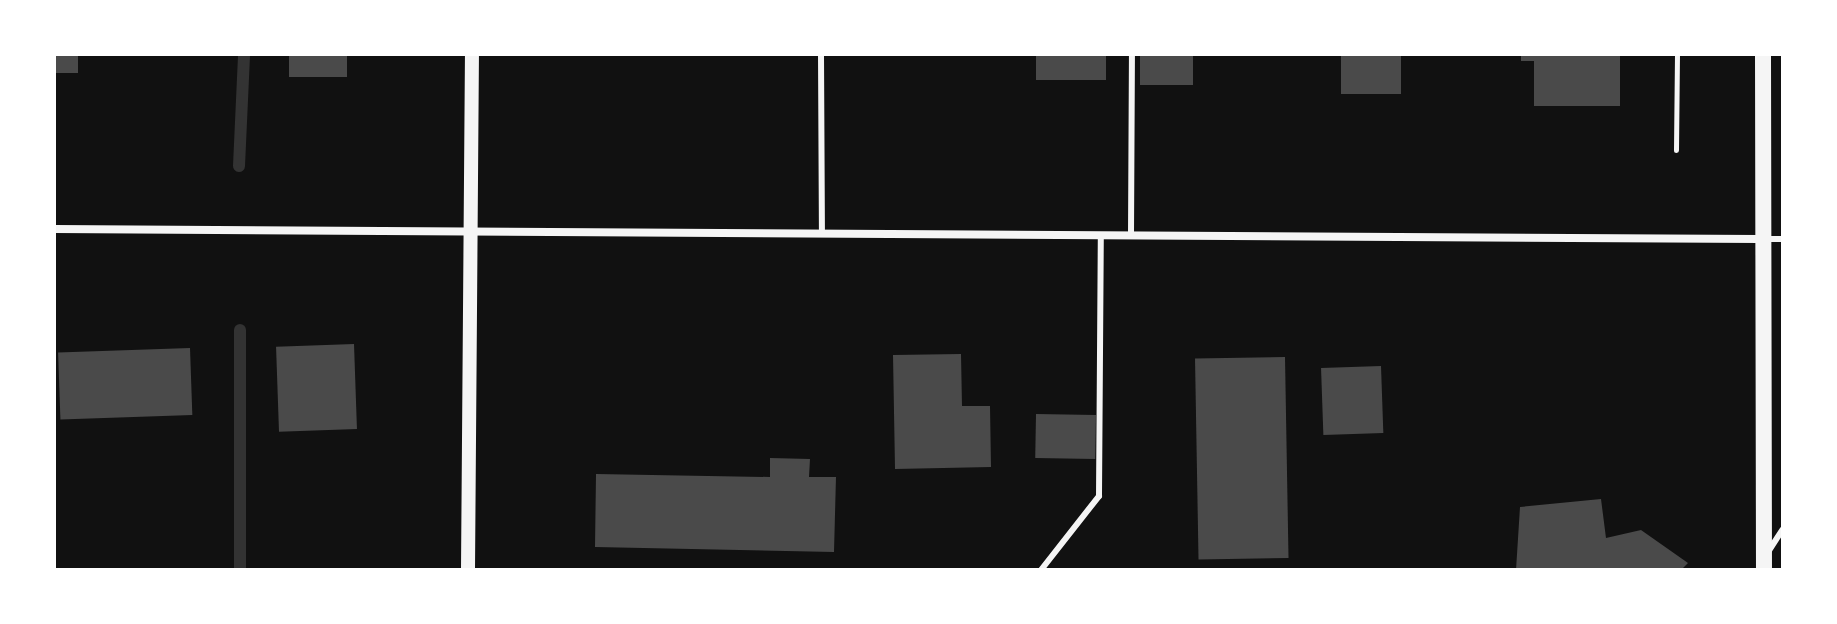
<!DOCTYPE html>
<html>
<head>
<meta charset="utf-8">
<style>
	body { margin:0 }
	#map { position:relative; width:1837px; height:624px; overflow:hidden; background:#111; font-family:"Fira Sans Condensed",sans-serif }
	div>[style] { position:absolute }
	.stream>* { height:12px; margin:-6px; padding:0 6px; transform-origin:6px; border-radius:6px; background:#333 }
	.building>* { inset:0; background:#4a4a4a; transform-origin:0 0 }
	.path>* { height:5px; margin:-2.5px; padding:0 2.5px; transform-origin:2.5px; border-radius:2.5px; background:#f5f5f5 }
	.service>* { height:6px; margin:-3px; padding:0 3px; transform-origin:3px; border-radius:3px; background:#f5f5f5 }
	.minor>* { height:8px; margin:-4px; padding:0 4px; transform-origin:4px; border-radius:4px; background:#f5f5f5 }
	.tertiary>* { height:14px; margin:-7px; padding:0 7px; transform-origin:7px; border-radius:7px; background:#f5f5f5 }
	.secondary>* { height:16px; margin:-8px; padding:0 8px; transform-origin:8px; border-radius:8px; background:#f5f5f5 }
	span { translate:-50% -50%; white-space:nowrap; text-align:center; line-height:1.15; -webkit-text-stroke:6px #fff; paint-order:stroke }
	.frame { position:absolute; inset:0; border:56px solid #fff; pointer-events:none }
</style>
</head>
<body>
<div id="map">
	<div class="stream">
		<div style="left:239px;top:166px;width:112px;rotate:-87.4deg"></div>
		<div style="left:240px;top:570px;width:240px;rotate:-90deg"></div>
	</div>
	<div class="building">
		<div style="left:54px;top:54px;width:24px;height:19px"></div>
		<div style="left:289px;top:54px;width:58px;height:23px"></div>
		<div style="left:1036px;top:54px;width:70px;height:26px"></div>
		<div style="left:1140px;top:54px;width:53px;height:31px"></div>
		<div style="left:1341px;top:54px;width:60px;height:40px"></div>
		<div style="clip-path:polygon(1521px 54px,1620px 54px,1620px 106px,1534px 106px,1534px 61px,1521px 61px)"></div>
		<div style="left:354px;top:344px;width:85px;height:78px;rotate:88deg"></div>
		<div style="left:190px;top:348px;width:67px;height:132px;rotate:88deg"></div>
		<div style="clip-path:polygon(961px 354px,962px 406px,990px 406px,991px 467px,895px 469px,893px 355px)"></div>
		<div style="left:1285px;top:357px;width:201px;height:90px;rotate:89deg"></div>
		<div style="left:1381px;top:366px;width:67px;height:60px;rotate:88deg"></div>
		<div style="left:1036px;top:414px;width:60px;height:44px;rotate:1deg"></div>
		<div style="clip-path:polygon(770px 458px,810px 459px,809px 477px,836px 477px,834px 552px,595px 547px,596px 474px,770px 477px)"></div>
		<div style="clip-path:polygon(1601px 499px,1606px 538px,1641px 530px,1688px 563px,1681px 570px,1516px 570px,1520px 507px)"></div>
	</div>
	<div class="path">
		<div style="left:1676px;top:150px;width:96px;rotate:-89.4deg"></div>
	</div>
	<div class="service">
		<div style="left:821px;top:54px;width:179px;rotate:89.7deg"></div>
		<div style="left:1131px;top:235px;width:181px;rotate:-89.7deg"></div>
		<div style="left:1764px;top:239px;width:19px"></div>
		<div style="left:1768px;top:552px;width:27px;rotate:-57deg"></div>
		<div style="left:1041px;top:570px;width:94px;rotate:-51.9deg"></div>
		<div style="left:1099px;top:496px;width:261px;rotate:-89.6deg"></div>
	</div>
	<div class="minor">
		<div style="left:54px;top:229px;width:1706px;rotate:0.34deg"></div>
	</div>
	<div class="tertiary">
		<div style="left:468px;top:570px;width:516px;rotate:-89.56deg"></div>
	</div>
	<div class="secondary">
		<div style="left:1763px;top:54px;width:516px;rotate:89.89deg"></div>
	</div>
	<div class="frame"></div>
</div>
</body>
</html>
